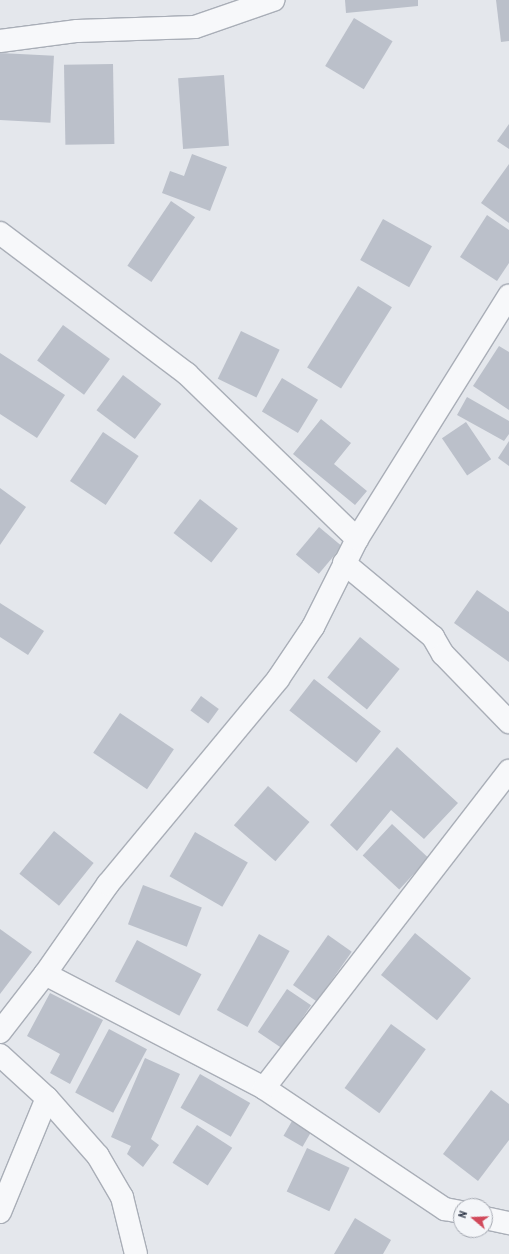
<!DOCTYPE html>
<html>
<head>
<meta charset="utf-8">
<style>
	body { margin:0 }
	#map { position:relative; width:509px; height:1254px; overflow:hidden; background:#e4e7ec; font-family:"Archivo Narrow",sans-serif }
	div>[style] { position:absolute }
	.building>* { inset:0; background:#bbc0ca; transform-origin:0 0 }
	.roads { filter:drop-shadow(1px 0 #a9aeb7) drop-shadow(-1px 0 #a9aeb7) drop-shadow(0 1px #a9aeb7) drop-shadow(0 -1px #a9aeb7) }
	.minor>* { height:22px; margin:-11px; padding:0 11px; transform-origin:11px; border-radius:11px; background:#f7f8fa }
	span { translate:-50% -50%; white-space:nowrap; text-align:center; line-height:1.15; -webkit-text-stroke:3px #f4f6f9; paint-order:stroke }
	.north { position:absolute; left:453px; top:1198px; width:40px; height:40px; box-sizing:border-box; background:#f4f6f9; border:1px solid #a4a8b1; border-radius:50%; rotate:289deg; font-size:11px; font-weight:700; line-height:16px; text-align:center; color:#2b3445 }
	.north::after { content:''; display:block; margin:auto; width:14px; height:18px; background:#d1495b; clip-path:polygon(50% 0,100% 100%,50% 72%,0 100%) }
</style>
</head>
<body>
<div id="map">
	<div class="building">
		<div style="clip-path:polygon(345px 0,418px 0,418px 6px,346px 13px)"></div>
		<div style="clip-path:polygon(496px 0,509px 0,509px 41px,501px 42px)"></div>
		<div style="left:354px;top:18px;width:45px;height:56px;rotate:31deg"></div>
		<div style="left:0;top:53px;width:54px;height:67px;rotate:3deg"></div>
		<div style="left:113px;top:64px;width:80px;height:49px;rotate:89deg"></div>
		<div style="left:224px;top:75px;width:71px;height:46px;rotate:86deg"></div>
		<div style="clip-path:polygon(509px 124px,509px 149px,497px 141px)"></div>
		<div style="clip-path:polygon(192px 154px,227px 167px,210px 211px,162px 193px,170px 171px,184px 176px)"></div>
		<div style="clip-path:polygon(509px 164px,509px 223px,481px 203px)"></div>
		<div style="left:171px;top:201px;width:29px;height:78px;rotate:34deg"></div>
		<div style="clip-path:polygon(487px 215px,509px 230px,509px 263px,497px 281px,460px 257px)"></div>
		<div style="left:383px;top:219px;width:56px;height:47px;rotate:29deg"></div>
		<div style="left:358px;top:286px;width:40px;height:96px;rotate:32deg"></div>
		<div style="left:63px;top:325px;width:58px;height:44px;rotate:36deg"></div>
		<div style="left:241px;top:331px;width:43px;height:53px;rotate:26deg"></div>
		<div style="clip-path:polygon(499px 346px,509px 352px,509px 410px,473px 386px)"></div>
		<div style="clip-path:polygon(0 353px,65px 395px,37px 438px,0 414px)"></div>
		<div style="left:123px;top:375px;width:48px;height:44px;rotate:37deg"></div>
		<div style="left:282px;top:378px;width:42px;height:39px;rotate:31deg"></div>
		<div style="clip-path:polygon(467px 397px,509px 421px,509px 434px,504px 441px,457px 415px)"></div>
		<div style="clip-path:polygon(321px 419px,351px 443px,334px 464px,367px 491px,355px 505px,293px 454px)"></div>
		<div style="left:466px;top:422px;width:45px;height:29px;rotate:56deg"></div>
		<div style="left:103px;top:432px;width:43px;height:59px;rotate:34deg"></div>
		<div style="clip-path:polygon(509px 441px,509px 466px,498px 458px)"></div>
		<div style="clip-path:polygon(0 488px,26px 507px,0 545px)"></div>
		<div style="left:200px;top:499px;width:48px;height:43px;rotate:38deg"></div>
		<div style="left:319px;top:527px;width:30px;height:36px;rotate:40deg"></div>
		<div style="clip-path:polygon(477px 590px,509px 612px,509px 662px,454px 623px)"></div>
		<div style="clip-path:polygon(0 603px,44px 631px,28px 655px,0 637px)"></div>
		<div style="left:360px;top:637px;width:51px;height:52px;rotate:39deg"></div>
		<div style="left:314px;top:679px;width:85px;height:40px;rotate:38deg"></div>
		<div style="left:201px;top:696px;width:22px;height:18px;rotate:36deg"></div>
		<div style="left:120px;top:713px;width:65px;height:48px;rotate:34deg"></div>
		<div style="clip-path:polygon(397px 747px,458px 803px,424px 839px,391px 810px,357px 851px,330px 825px)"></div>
		<div style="left:268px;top:786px;width:55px;height:52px;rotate:41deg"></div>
		<div style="left:392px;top:824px;width:50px;height:43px;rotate:43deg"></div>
		<div style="left:54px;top:831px;width:51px;height:55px;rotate:39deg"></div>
		<div style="left:195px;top:832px;width:61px;height:51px;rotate:30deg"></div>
		<div style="left:143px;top:885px;width:63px;height:42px;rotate:21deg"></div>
		<div style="clip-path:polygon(0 929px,32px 952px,0 994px)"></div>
		<div style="left:415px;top:933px;width:72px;height:54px;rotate:39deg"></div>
		<div style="left:259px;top:934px;width:35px;height:87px;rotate:29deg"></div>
		<div style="left:328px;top:935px;width:29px;height:61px;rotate:35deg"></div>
		<div style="left:137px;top:940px;width:73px;height:47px;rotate:28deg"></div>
		<div style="left:287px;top:989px;width:29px;height:52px;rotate:34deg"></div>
		<div style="clip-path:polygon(50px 993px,103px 1020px,70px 1084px,50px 1073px,60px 1054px,27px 1036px)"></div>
		<div style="left:391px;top:1024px;width:43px;height:79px;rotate:36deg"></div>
		<div style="left:109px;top:1029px;width:43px;height:72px;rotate:28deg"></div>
		<div style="clip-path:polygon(145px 1058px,180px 1074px,151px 1139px,159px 1145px,143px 1167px,127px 1154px,131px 1146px,111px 1137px)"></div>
		<div style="left:200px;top:1074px;width:58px;height:39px;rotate:30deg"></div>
		<div style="clip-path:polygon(491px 1090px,509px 1104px,509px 1140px,478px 1181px,443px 1154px)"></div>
		<div style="left:292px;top:1121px;width:22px;height:17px;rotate:30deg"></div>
		<div style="left:197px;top:1125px;width:42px;height:45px;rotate:33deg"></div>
		<div style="left:307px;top:1148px;width:47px;height:48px;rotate:25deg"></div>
		<div style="clip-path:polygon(355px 1218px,391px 1240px,383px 1254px,334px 1254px)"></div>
	</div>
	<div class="roads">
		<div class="minor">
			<div style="left:0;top:41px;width:78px;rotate:-7.4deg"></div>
			<div style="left:77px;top:31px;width:118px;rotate:-1.9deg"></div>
			<div style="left:195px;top:27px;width:83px;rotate:-19.1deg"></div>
			<div style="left:0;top:233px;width:234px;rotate:37deg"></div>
			<div style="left:187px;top:374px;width:237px;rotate:44.1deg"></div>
			<div style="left:344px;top:563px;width:116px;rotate:39.7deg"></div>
			<div style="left:433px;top:637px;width:20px;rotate:60deg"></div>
			<div style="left:443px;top:654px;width:95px;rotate:45.9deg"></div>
			<div style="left:45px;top:974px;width:247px;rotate:27.5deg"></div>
			<div style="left:264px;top:1088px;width:218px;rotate:33.8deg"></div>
			<div style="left:445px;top:1209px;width:16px;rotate:11deg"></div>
			<div style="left:0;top:1032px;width:73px;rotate:-52.2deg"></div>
			<div style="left:45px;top:974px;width:110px;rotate:-55deg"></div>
			<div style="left:108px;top:884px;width:266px;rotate:-50.3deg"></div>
			<div style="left:278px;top:679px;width:63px;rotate:-56.1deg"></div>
			<div style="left:313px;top:627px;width:98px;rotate:-63.4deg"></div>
			<div style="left:357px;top:539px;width:287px;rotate:-58deg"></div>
			<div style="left:0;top:1055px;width:64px;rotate:42.5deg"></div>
			<div style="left:47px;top:1098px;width:77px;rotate:48.7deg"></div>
			<div style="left:98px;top:1156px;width:48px;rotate:59.7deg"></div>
			<div style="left:122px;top:1197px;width:59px;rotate:76.2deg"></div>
			<div style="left:264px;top:1088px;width:401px;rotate:-52.3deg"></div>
			<div style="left:0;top:1212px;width:123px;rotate:-67.6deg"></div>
			<div style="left:485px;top:1218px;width:25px;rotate:12deg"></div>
		</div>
	</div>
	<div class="north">N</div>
</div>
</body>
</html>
